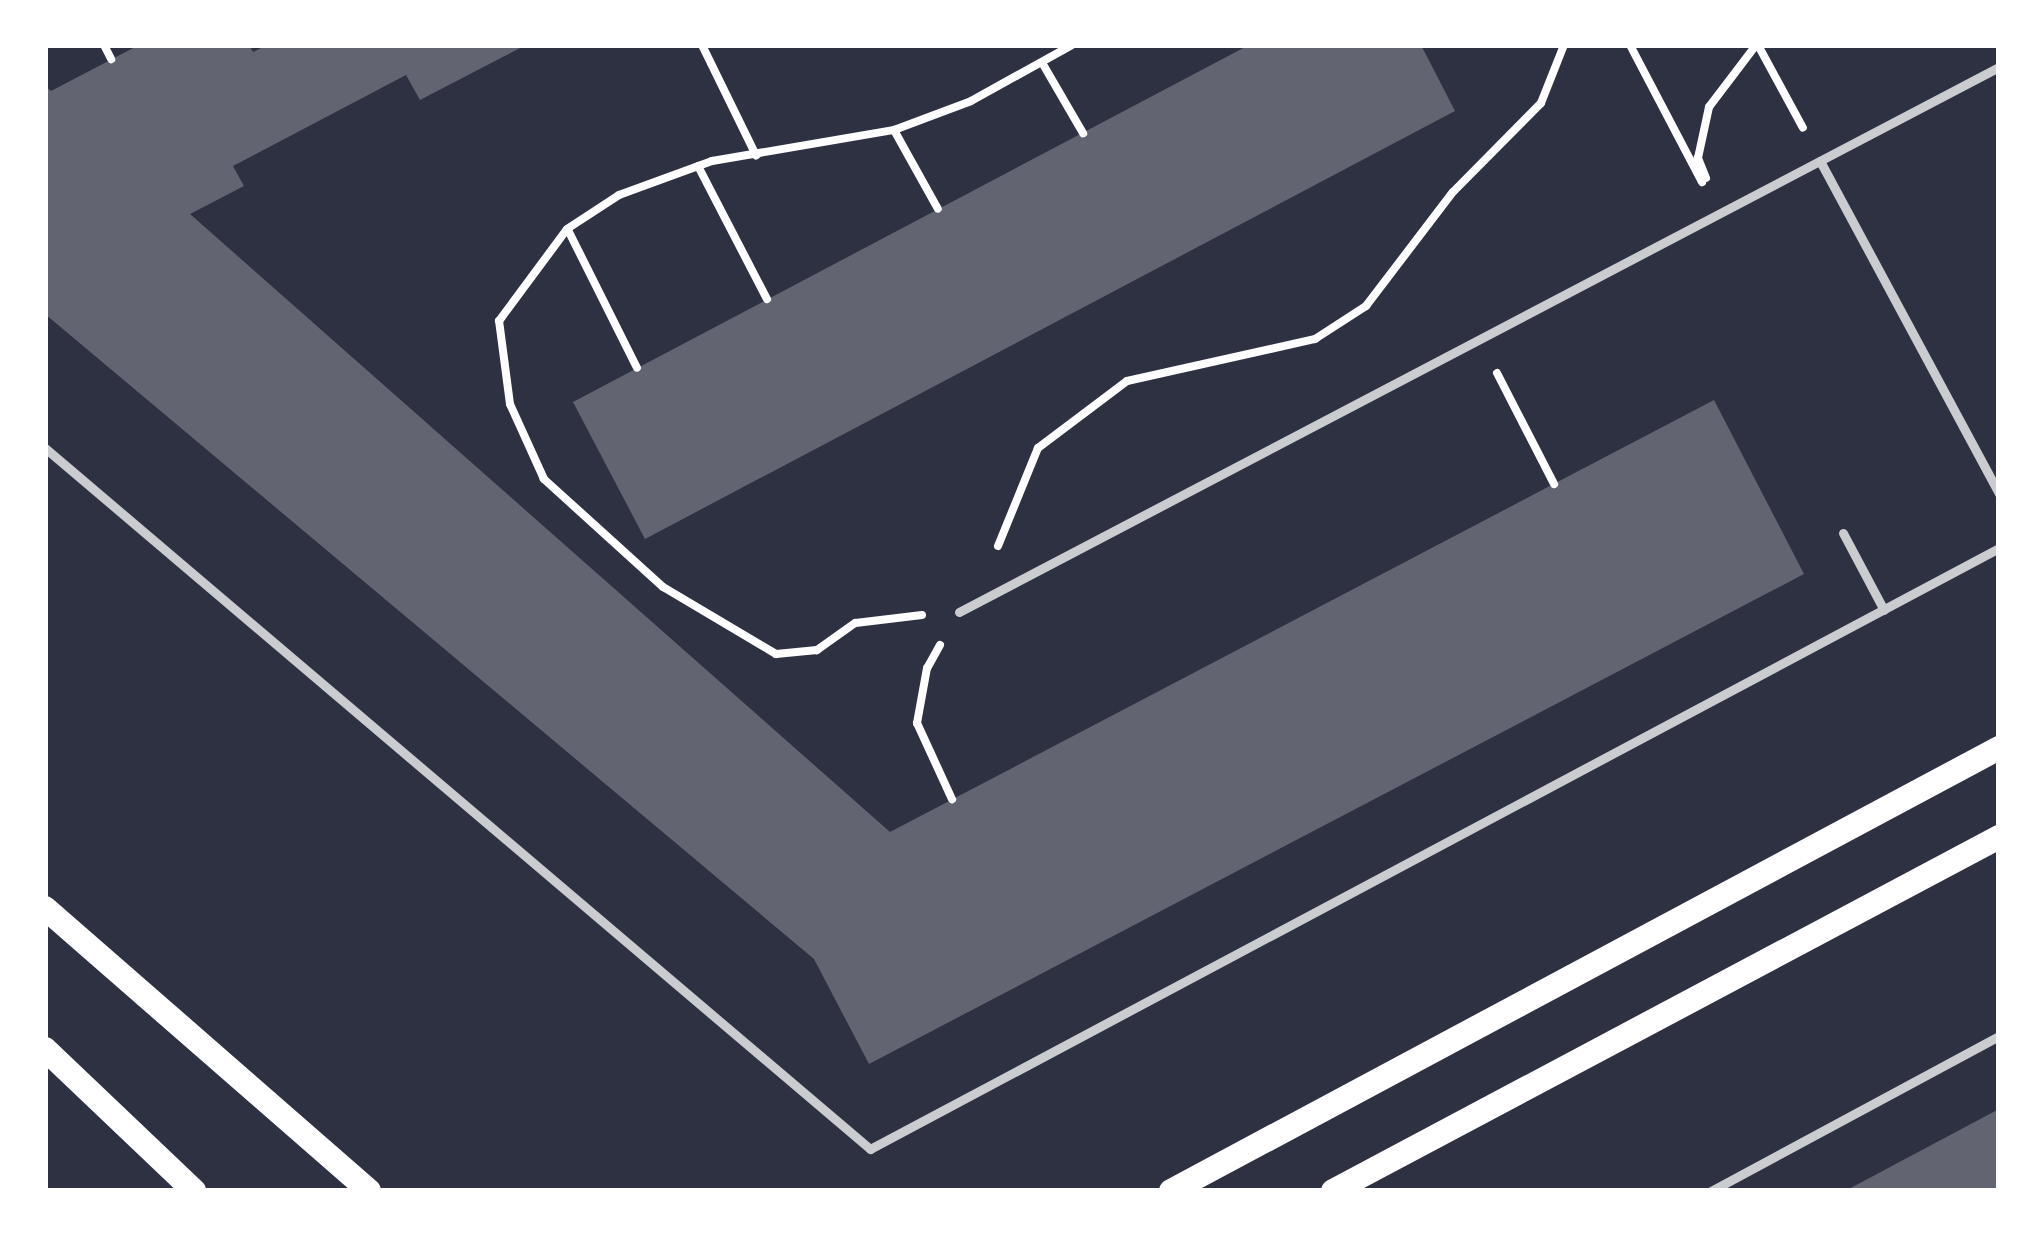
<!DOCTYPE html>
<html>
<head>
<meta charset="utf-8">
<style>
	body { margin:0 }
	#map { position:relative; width:2044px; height:1236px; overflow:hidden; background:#2d3142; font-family:"Alegreya Sans",sans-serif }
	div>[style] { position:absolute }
	.building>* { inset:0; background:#626471 }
	.path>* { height:8px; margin:-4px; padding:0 4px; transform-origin:4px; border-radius:4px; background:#fff }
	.service>* { height:9px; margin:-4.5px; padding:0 4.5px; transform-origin:4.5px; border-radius:4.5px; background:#caccd0 }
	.secondary>* { height:24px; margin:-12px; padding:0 12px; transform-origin:12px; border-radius:12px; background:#fff }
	span { translate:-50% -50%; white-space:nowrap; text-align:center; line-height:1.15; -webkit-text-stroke:10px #fff; paint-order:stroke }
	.frame { position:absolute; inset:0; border:48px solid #fff; pointer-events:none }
</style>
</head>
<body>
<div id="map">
	<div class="building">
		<div style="clip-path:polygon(139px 45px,249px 45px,253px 52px,267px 45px,526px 45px,420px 100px,406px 75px,233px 166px,244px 186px,190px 214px,890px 832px,1714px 400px,1804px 574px,869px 1064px,814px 959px,45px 314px,45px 86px,51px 91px)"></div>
		<div style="clip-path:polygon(1249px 45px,1421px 45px,1455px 111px,645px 539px,573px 402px)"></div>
		<div style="clip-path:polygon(1999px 1109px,1999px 1191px,1845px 1191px)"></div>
	</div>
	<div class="path">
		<div style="left:104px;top:45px;width:16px;rotate:63deg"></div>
		<div style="left:702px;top:45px;width:123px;rotate:63.9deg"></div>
		<div style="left:1630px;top:45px;width:155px;rotate:62.3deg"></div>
		<div style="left:1758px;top:45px;width:94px;rotate:61.5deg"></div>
		<div style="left:1044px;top:66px;width:78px;rotate:59.8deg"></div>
		<div style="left:894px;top:130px;width:90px;rotate:60.9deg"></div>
		<div style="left:698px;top:166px;width:150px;rotate:62.6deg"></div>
		<div style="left:1706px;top:178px;width:22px;rotate:-112deg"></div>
		<div style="left:1698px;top:158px;width:52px;rotate:-77.8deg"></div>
		<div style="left:1709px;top:107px;width:78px;rotate:-52.8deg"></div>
		<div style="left:568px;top:230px;width:154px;rotate:63.4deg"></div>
		<div style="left:1497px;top:373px;width:125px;rotate:62.8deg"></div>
		<div style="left:998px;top:546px;width:106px;rotate:-67.8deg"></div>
		<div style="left:1038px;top:448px;width:111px;rotate:-37deg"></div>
		<div style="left:1127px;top:381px;width:193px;rotate:-12.6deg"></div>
		<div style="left:1315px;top:339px;width:61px;rotate:-32.9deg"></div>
		<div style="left:1366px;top:306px;width:143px;rotate:-52.7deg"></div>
		<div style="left:1453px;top:192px;width:125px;rotate:-45.3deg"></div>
		<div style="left:1541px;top:103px;width:62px;rotate:-68.4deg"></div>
		<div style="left:922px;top:615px;width:67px;rotate:173.2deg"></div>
		<div style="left:855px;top:623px;width:47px;rotate:144.6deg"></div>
		<div style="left:817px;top:650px;width:41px;rotate:174.4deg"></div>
		<div style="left:776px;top:654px;width:131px;rotate:-149.3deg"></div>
		<div style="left:663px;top:587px;width:161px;rotate:-137.8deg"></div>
		<div style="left:544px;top:479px;width:82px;rotate:-114.4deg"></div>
		<div style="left:510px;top:404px;width:84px;rotate:-97.5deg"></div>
		<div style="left:499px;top:321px;width:114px;rotate:-53.5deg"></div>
		<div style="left:567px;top:229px;width:62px;rotate:-33.2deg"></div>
		<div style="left:619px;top:195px;width:99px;rotate:-20.1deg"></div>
		<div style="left:712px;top:161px;width:185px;rotate:-9.7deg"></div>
		<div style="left:894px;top:130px;width:82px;rotate:-20.6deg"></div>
		<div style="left:971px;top:101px;width:115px;rotate:-29deg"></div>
		<div style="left:940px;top:645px;width:26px;rotate:119deg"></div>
		<div style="left:927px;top:668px;width:56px;rotate:100.3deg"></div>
		<div style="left:917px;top:723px;width:84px;rotate:65.3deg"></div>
	</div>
	<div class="service">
		<div style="left:1820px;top:161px;width:378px;rotate:61.7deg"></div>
		<div style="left:45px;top:448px;width:1083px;rotate:40.35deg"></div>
		<div style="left:870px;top:1149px;width:1279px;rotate:-28.03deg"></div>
		<div style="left:1843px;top:533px;width:87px;rotate:62deg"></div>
		<div style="left:959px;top:612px;width:1174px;rotate:-27.66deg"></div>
		<div style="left:1711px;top:1191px;width:327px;rotate:-28.3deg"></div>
	</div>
	<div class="secondary">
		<div style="left:45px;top:908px;width:430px;rotate:41.1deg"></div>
		<div style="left:45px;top:1049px;width:206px;rotate:43.6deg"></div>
		<div style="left:1171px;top:1191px;width:939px;rotate:-28.15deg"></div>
		<div style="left:1333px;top:1191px;width:754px;rotate:-27.99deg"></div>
	</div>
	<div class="frame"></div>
</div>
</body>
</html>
